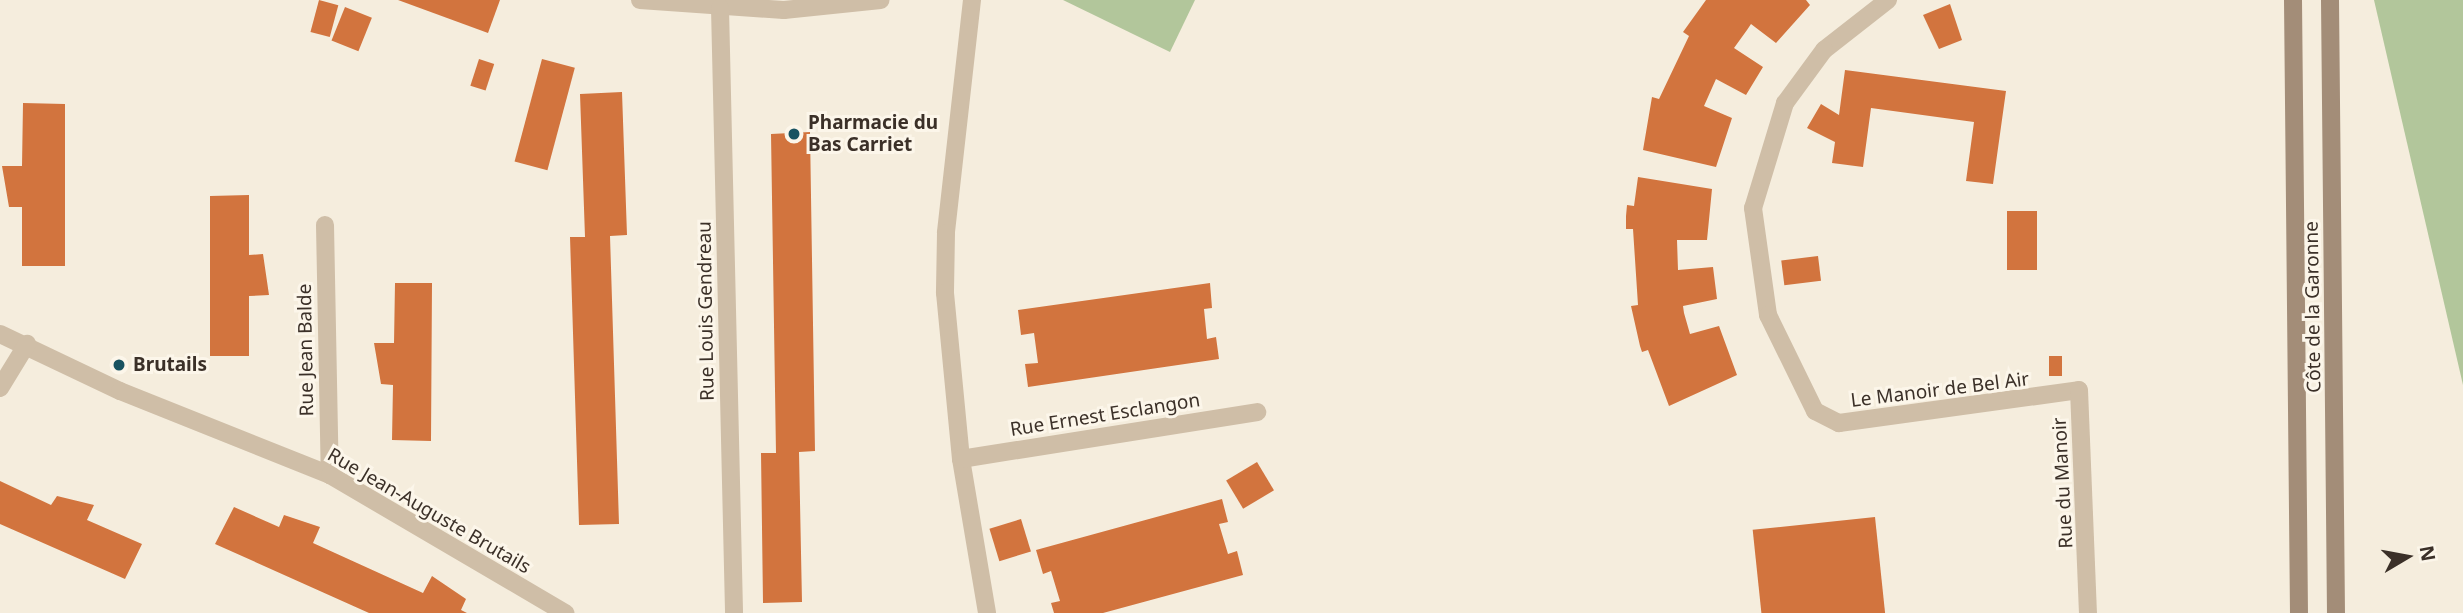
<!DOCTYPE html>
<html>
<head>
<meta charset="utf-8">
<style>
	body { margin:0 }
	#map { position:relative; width:2463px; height:613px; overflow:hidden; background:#f5eddd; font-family:"Noto Sans",sans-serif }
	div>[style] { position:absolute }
	.green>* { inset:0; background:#b2c69b }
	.building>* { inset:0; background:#d2743e; transform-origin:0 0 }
	.minor>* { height:18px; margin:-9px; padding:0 9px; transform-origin:9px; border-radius:9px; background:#cfbea7 }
	.secondary>* { height:18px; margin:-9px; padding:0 9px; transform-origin:9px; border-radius:9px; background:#a38d78 }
	.dots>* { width:19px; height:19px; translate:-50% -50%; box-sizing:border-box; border:4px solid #fcf6ea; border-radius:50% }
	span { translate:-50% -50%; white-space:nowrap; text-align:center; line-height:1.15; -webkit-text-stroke:6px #fcf6ea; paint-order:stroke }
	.poi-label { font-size:19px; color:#3b3028; font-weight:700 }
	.left { translate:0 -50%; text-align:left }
	.street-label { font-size:19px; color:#3b3028 }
	.north { position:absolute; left:2372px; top:522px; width:70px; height:70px; -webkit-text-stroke:5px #fcf6ea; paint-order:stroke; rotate:80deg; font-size:19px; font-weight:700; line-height:28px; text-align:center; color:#3b3028 }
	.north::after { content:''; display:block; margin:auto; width:24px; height:32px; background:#3b3028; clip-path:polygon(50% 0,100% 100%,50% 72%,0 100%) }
</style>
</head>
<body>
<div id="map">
	<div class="green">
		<div style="clip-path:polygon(1063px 0,1195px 0,1170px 52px)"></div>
		<div style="clip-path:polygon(2374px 0,2463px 0,2463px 385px)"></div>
	</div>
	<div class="building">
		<div style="left:319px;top:0;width:20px;height:33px;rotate:15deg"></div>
		<div style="clip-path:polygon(398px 0,500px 0,488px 33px)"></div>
		<div style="clip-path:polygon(1706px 0,1806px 0,1810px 5px,1776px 43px,1751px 24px,1747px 30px,1734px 48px,1763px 67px,1746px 95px,1716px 79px,1704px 106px,1732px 118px,1716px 167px,1643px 150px,1652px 97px,1659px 99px,1689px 36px,1683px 32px)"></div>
		<div style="clip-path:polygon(1950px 4px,1962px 40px,1939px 49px,1923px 15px)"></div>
		<div style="left:345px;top:7px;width:29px;height:36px;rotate:22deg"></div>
		<div style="left:479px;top:59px;width:16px;height:28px;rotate:18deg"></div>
		<div style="left:542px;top:59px;width:34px;height:106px;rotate:15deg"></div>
		<div style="clip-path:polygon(1845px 70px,2006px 91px,1993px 184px,1966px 181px,1974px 122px,1871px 108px,1863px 167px,1832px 163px,1835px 142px,1807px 128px,1821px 104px,1839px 115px)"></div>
		<div style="clip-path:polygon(622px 92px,627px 235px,610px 236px,619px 524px,579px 525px,570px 237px,585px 237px,580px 94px)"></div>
		<div style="clip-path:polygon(23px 103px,65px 104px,65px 266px,22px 266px,22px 207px,9px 207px,2px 166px,22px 166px)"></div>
		<div style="clip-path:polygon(810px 132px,815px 451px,799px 452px,802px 602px,763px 603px,761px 453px,776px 453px,771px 134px)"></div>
		<div style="clip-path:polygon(1638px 177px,1712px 189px,1707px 240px,1677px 240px,1678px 270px,1713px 267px,1717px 299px,1683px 306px,1684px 313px,1690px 334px,1719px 326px,1737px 375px,1669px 406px,1648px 350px,1642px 352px,1640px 346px,1631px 306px,1638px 305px,1633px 229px,1626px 229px,1626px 216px,1627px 205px,1634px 206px)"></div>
		<div style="clip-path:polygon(249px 195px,249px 255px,263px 254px,269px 295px,249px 296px,249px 356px,210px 356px,210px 196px)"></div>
		<div style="left:2007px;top:211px;width:30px;height:59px"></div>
		<div style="left:1818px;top:256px;width:25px;height:37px;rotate:83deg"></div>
		<div style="clip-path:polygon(395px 283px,432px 283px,431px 441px,392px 440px,393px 385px,381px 384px,374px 343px,394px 343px)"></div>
		<div style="clip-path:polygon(1210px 283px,1212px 308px,1204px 309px,1207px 339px,1216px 337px,1219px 359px,1028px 387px,1025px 364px,1038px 363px,1034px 333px,1021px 335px,1018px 310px)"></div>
		<div style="left:2049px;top:356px;width:13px;height:20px"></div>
		<div style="left:1257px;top:462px;width:33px;height:36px;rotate:59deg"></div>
		<div style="clip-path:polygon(0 481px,51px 505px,57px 496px,94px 505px,87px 520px,142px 544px,125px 579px,0 524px)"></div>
		<div style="clip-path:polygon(1222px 499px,1228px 522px,1219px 524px,1228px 554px,1237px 551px,1243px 575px,1103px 613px,1054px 613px,1051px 603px,1060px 601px,1051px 571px,1043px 574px,1036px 550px)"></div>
		<div style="clip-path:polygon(234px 507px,279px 527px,284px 515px,320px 527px,313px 543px,423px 593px,432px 576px,466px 599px,461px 610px,467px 613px,369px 613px,215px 544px)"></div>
		<div style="left:1875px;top:517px;width:97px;height:123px;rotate:84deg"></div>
		<div style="left:1021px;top:519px;width:34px;height:33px;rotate:73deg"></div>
	</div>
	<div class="minor">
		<div style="left:640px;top:0;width:144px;rotate:4deg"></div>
		<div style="left:784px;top:10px;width:97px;rotate:-5.9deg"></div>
		<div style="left:972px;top:0;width:234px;rotate:96.4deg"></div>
		<div style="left:946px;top:233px;width:60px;rotate:91deg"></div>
		<div style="left:945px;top:293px;width:167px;rotate:84.5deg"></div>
		<div style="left:961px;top:459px;width:156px;rotate:80.4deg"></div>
		<div style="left:1888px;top:0;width:81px;rotate:142deg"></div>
		<div style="left:1824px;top:50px;width:66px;rotate:126.3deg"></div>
		<div style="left:1785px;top:103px;width:110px;rotate:106.9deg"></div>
		<div style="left:1753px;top:208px;width:108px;rotate:82deg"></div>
		<div style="left:1768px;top:315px;width:107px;rotate:63.9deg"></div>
		<div style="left:1815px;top:411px;width:27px;rotate:27deg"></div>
		<div style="left:1839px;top:423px;width:242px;rotate:-7.8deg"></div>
		<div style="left:2079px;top:390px;width:223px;rotate:87.7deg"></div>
		<div style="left:720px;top:8px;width:605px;rotate:88.67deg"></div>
		<div style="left:325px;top:225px;width:250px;rotate:88.9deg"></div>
		<div style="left:0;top:334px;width:133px;rotate:25.4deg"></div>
		<div style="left:120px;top:391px;width:226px;rotate:21.8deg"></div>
		<div style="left:330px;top:475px;width:273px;rotate:30.4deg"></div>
		<div style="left:0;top:388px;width:52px;rotate:-58.5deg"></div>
		<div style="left:961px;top:459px;width:300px;rotate:-9deg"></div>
	</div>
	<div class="secondary">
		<div style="left:2293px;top:0;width:613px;rotate:89.44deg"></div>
		<div style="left:2330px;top:0;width:613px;rotate:89.44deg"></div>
	</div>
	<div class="dots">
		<div style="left:794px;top:134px;background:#195361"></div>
		<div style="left:119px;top:365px;background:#195361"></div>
	</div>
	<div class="poi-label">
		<span class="left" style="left:808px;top:134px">Pharmacie du<br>Bas Carriet</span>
		<span class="left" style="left:133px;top:365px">Brutails</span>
	</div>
	<div class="street-label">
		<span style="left:2313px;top:307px;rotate:-91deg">Côte de la Garonne</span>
		<span style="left:706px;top:311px;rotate:-91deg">Rue Louis Gendreau</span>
		<span style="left:306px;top:350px;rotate:-91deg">Rue Jean Balde</span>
		<span style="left:1940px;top:390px;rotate:-7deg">Le Manoir de Bel Air</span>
		<span style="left:1105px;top:415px;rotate:-9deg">Rue Ernest Esclangon</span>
		<span style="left:2063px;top:483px;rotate:-93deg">Rue du Manoir</span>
		<span style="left:429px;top:511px;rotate:30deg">Rue Jean-Auguste Brutails</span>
	</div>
	<div class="north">N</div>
</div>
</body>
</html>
